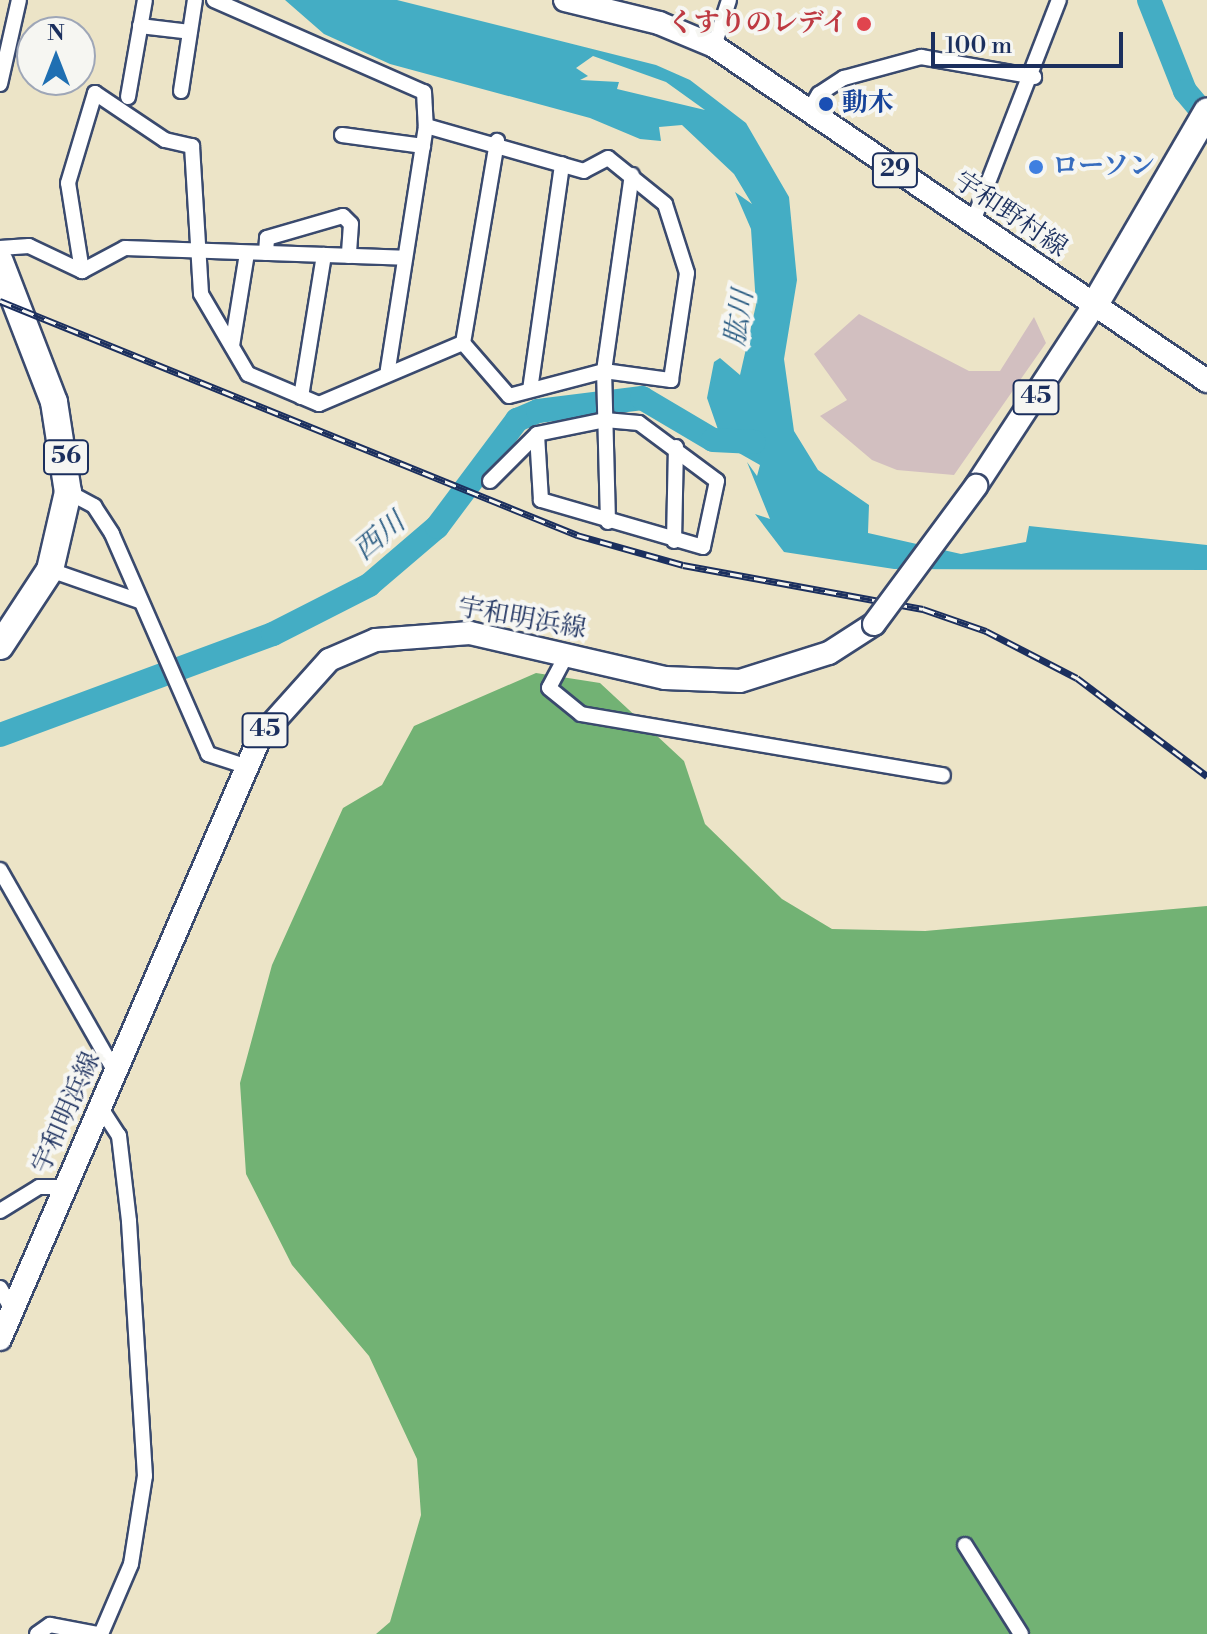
<!DOCTYPE html>
<html>
<head>
<meta charset="utf-8">
<style>
	body { margin:0 }
	#map { position:relative; width:1207px; height:1634px; overflow:hidden; background:#ece4c7; font-family:"Libre Bodoni","Noto Serif JP",serif }
	div>[style] { position:absolute }
	.industrial>* { inset:0; background:#d2bfc0 }
	.forest>* { inset:0; background:#72b274 }
	.water>* { inset:0; background:#44adc4 }
	.river>* { height:24px; margin:-12px; padding:0 12px; transform-origin:12px; border-radius:12px; background:#44adc4 }
	.roads { filter:drop-shadow(2px 0 #3a4a6e) drop-shadow(-2px 0 #3a4a6e) drop-shadow(0 2px #3a4a6e) drop-shadow(0 -2px #3a4a6e) }
	.street>* { height:14px; margin:-7px; padding:0 7px; transform-origin:7px; border-radius:7px; background:#fff }
	.primary>* { height:22px; margin:-11px; padding:0 11px; transform-origin:11px; border-radius:11px; background:#fff }
	.highway>* { height:26px; margin:-13px; padding:0 13px; transform-origin:13px; border-radius:13px; background:#fff }
	.rail>* { height:7px; margin-top:-3.5px; transform-origin:0; background:repeating-linear-gradient(90deg,#f6f6f2 0 12px,#1b2f5e 0 24px); box-sizing:border-box; border-block:2px solid #1b2f5e }
	.bridges { filter:drop-shadow(2px 0 #3a4a6e) drop-shadow(-2px 0 #3a4a6e) drop-shadow(0 2px #3a4a6e) drop-shadow(0 -2px #3a4a6e) }
	.primary-bridge>* { height:22px; margin:-11px; padding:0 11px; transform-origin:11px; border-radius:11px; background:#fff }
	.dots>* { width:22px; height:22px; translate:-50% -50%; box-sizing:border-box; border:4px solid #f6f6f2; border-radius:50% }
	span { translate:-50% -50%; white-space:nowrap; text-align:center; line-height:1.15; -webkit-text-stroke:8px #f6f6f2; paint-order:stroke }
	.shield-label span { padding:2px 6px; background:#f6f6f2; border:2px solid; border-radius:6px; -webkit-text-stroke-width:0 }
	.shield-label { font-size:24px; color:#1b2f5e; font-weight:700 }
	.health-label { font-size:26px; color:#be3a42; font-weight:700 }
	.right { translate:-100% -50%; text-align:right }
	.transit-label { font-size:26px; color:#164399; font-weight:700 }
	.left { translate:0 -50%; text-align:left }
	.shop-label { font-size:26px; color:#366cbe; font-weight:700 }
	.street-label { font-size:26px; color:#1b2f5e }
	.water-label { font-size:28px; color:#295b82; font-style:italic }
	.north { position:absolute; left:16px; top:16px; width:80px; height:80px; box-sizing:border-box; background:#f6f6f2; border:2px solid #9ea6b7; border-radius:50%; rotate:0deg; font-size:22px; font-weight:700; line-height:32px; text-align:center; color:#1b2f5e }
	.north::after { content:''; display:block; margin:auto; width:28px; height:36px; background:#1f6fb2; clip-path:polygon(50% 0,100% 100%,50% 72%,0 100%) }
	.scale { position:absolute; left:931px; top:32px; width:192px; height:36px; box-sizing:border-box; border:4px solid #1b2f5e; border-top:0; padding-left:10px; font-size:24px; line-height:28px; white-space:nowrap; color:#1b2f5e; -webkit-text-stroke:6px #f6f6f2; paint-order:stroke }
</style>
</head>
<body>
<div id="map">
	<div class="industrial">
		<div style="clip-path:polygon(859px 314px,969px 371px,1000px 371px,1034px 317px,1046px 343px,954px 475px,897px 470px,872px 460px,820px 416px,847px 400px,814px 354px)"></div>
	</div>
	<div class="forest">
		<div style="clip-path:polygon(536px 673px,600px 683px,684px 761px,705px 824px,782px 899px,832px 929px,925px 931px,1207px 906px,1207px 1634px,376px 1634px,390px 1622px,421px 1515px,417px 1459px,369px 1356px,292px 1265px,246px 1174px,240px 1083px,272px 965px,343px 808px,382px 785px,414px 726px)"></div>
	</div>
	<div class="water">
		<div style="clip-path:polygon(evenodd,285px 0,397px 0,656px 65px,690px 80px,746px 123px,789px 197px,797px 280px,784px 359px,794px 431px,818px 470px,869px 505px,868px 533px,961px 554px,1026px 542px,1029px 526px,1207px 545px,1207px 570px,894px 569px,784px 552px,755px 514px,770px 519px,747px 462px,757px 476px,760px 465px,723px 444px,707px 398px,714px 362px,720px 358px,740px 375px,756px 305px,751px 229px,735px 192px,752px 204px,734px 174px,682px 125px,659px 127px,661px 141px,640px 139px,590px 118px,390px 64px,324px 34px,285px 0,593px 56px,666px 82px,705px 110px,617px 89px,619px 82px,580px 80px,588px 76px,576px 68px,593px 56px)"></div>
	</div>
	<div class="river">
		<div style="left:1149px;top:0;width:98px;rotate:68.4deg"></div>
		<div style="left:1185px;top:91px;width:34px;rotate:50deg"></div>
		<div style="left:0;top:735px;width:291px;rotate:-20.3deg"></div>
		<div style="left:273px;top:634px;width:108px;rotate:-27deg"></div>
		<div style="left:369px;top:585px;width:89px;rotate:-40.5deg"></div>
		<div style="left:437px;top:527px;width:134px;rotate:-53.2deg"></div>
		<div style="left:517px;top:420px;width:23px;rotate:-23deg"></div>
		<div style="left:538px;top:411px;width:105px;rotate:-7.1deg"></div>
		<div style="left:642px;top:398px;width:82px;rotate:30.6deg"></div>
		<div style="left:713px;top:440px;width:41px;rotate:2.8deg"></div>
	</div>
	<div class="roads">
		<div class="street">
			<div style="left:214px;top:0;width:229px;rotate:23.7deg"></div>
			<div style="left:424px;top:92px;width:34px;rotate:87deg"></div>
			<div style="left:426px;top:126px;width:247px;rotate:98.9deg"></div>
			<div style="left:140px;top:26px;width:50px;rotate:6.8deg"></div>
			<div style="left:714px;top:46px;width:48px;rotate:-71.9deg"></div>
			<div style="left:0;top:84px;width:86px;rotate:-77.3deg"></div>
			<div style="left:181px;top:91px;width:92px;rotate:-81.3deg"></div>
			<div style="left:128px;top:97px;width:98px;rotate:-80.1deg"></div>
			<div style="left:809px;top:111px;width:20px;rotate:-60deg"></div>
			<div style="left:819px;top:94px;width:30px;rotate:-33deg"></div>
			<div style="left:844px;top:78px;width:80px;rotate:-15.3deg"></div>
			<div style="left:921px;top:57px;width:115px;rotate:10deg"></div>
			<div style="left:342px;top:135px;width:82px;rotate:7.7deg"></div>
			<div style="left:972px;top:224px;width:240px;rotate:-68.8deg"></div>
			<div style="left:0;top:248px;width:29px;rotate:-4deg"></div>
			<div style="left:29px;top:246px;width:59px;rotate:25.3deg"></div>
			<div style="left:266px;top:253px;width:15px;rotate:-86deg"></div>
			<div style="left:267px;top:238px;width:79px;rotate:-16.1deg"></div>
			<div style="left:343px;top:216px;width:11px;rotate:45deg"></div>
			<div style="left:351px;top:224px;width:32px;rotate:94deg"></div>
			<div style="left:82px;top:271px;width:89px;rotate:-99deg"></div>
			<div style="left:68px;top:183px;width:94px;rotate:-73.3deg"></div>
			<div style="left:95px;top:93px;width:84px;rotate:33.9deg"></div>
			<div style="left:165px;top:140px;width:28px;rotate:13deg"></div>
			<div style="left:192px;top:146px;width:148px;rotate:86.5deg"></div>
			<div style="left:201px;top:294px;width:93px;rotate:59.6deg"></div>
			<div style="left:248px;top:374px;width:77px;rotate:22.9deg"></div>
			<div style="left:319px;top:404px;width:156px;rotate:-23deg"></div>
			<div style="left:463px;top:343px;width:70px;rotate:49deg"></div>
			<div style="left:509px;top:396px;width:98px;rotate:-14.7deg"></div>
			<div style="left:604px;top:371px;width:68px;rotate:7.7deg"></div>
			<div style="left:671px;top:380px;width:108px;rotate:-81.5deg"></div>
			<div style="left:687px;top:273px;width:72px;rotate:-107.7deg"></div>
			<div style="left:665px;top:204px;width:73px;rotate:-141.1deg"></div>
			<div style="left:608px;top:158px;width:27px;rotate:152deg"></div>
			<div style="left:584px;top:171px;width:164px;rotate:-164.1deg"></div>
			<div style="left:82px;top:271px;width:49px;rotate:-28.1deg"></div>
			<div style="left:125px;top:248px;width:280px;rotate:2deg"></div>
			<div style="left:463px;top:343px;width:205px;rotate:-80.4deg"></div>
			<div style="left:232px;top:346px;width:94px;rotate:-80.8deg"></div>
			<div style="left:530px;top:390px;width:228px;rotate:-81.9deg"></div>
			<div style="left:301px;top:397px;width:144px;rotate:-80.8deg"></div>
			<div style="left:490px;top:481px;width:66px;rotate:-45deg"></div>
			<div style="left:537px;top:434px;width:69px;rotate:-11.6deg"></div>
			<div style="left:605px;top:420px;width:34px;rotate:5deg"></div>
			<div style="left:639px;top:423px;width:97px;rotate:36.6deg"></div>
			<div style="left:717px;top:481px;width:67px;rotate:102deg"></div>
			<div style="left:703px;top:547px;width:169px;rotate:-163.8deg"></div>
			<div style="left:541px;top:500px;width:66px;rotate:-93.5deg"></div>
			<div style="left:68px;top:492px;width:30px;rotate:28deg"></div>
			<div style="left:94px;top:506px;width:33px;rotate:57deg"></div>
			<div style="left:112px;top:534px;width:240px;rotate:66.4deg"></div>
			<div style="left:208px;top:754px;width:40px;rotate:18deg"></div>
			<div style="left:608px;top:522px;width:151px;rotate:-91.5deg"></div>
			<div style="left:604px;top:371px;width:198px;rotate:-81.9deg"></div>
			<div style="left:674px;top:541px;width:94px;rotate:-88.8deg"></div>
			<div style="left:50px;top:570px;width:94px;rotate:19.2deg"></div>
			<div style="left:567px;top:654px;width:38px;rotate:118deg"></div>
			<div style="left:549px;top:688px;width:41px;rotate:39.1deg"></div>
			<div style="left:581px;top:714px;width:367px;rotate:9.6deg"></div>
			<div style="left:0;top:870px;width:234px;rotate:60.3deg"></div>
			<div style="left:0;top:1211px;width:46px;rotate:-31.6deg"></div>
			<div style="left:39px;top:1187px;width:26px"></div>
			<div style="left:0;top:1288px;width:26px;rotate:61deg"></div>
			<div style="left:965px;top:1545px;width:105px;rotate:57.8deg"></div>
			<div style="left:37px;top:1634px;width:16px;rotate:-35deg"></div>
			<div style="left:50px;top:1625px;width:48px;rotate:10.8deg"></div>
			<div style="left:101px;top:1634px;width:76px;rotate:-66.8deg"></div>
			<div style="left:131px;top:1564px;width:89px;rotate:-81deg"></div>
			<div style="left:145px;top:1476px;width:256px;rotate:-93.6deg"></div>
			<div style="left:129px;top:1221px;width:86px;rotate:-96.7deg"></div>
			<div style="left:119px;top:1136px;width:33px;rotate:-123deg"></div>
		</div>
		<div class="primary">
			<div style="left:565px;top:0;width:97px;rotate:13.7deg"></div>
			<div style="left:659px;top:23px;width:60px;rotate:22.7deg"></div>
			<div style="left:714px;top:46px;width:596px;rotate:34.2deg"></div>
			<div style="left:976px;top:486px;width:215px;rotate:-56.8deg"></div>
			<div style="left:0;top:1339px;width:656px;rotate:-66.64deg"></div>
			<div style="left:260px;top:737px;width:103px;rotate:-48.1deg"></div>
			<div style="left:329px;top:660px;width:51px;rotate:-23.1deg"></div>
			<div style="left:376px;top:640px;width:94px;rotate:-4.3deg"></div>
			<div style="left:470px;top:633px;width:200px;rotate:13deg"></div>
			<div style="left:665px;top:678px;width:75px;rotate:2.3deg"></div>
			<div style="left:740px;top:681px;width:93px;rotate:-17.5deg"></div>
			<div style="left:829px;top:653px;width:54px;rotate:-32.8deg"></div>
		</div>
		<div class="highway">
			<div style="left:0;top:262px;width:150px;rotate:68.9deg"></div>
			<div style="left:54px;top:402px;width:91px;rotate:81.2deg"></div>
			<div style="left:68px;top:492px;width:80px;rotate:103deg"></div>
			<div style="left:50px;top:570px;width:91px;rotate:123.3deg"></div>
			<div style="left:1094px;top:306px;width:225px;rotate:-59.8deg"></div>
		</div>
	</div>
	<div class="rail">
		<div style="left:0;top:301px;width:623px;rotate:22.07deg"></div>
		<div style="left:577px;top:535px;width:110px;rotate:15.8deg"></div>
		<div style="left:683px;top:565px;width:244px;rotate:10.4deg"></div>
		<div style="left:923px;top:609px;width:67px;rotate:19.2deg"></div>
		<div style="left:986px;top:631px;width:102px;rotate:27.3deg"></div>
		<div style="left:1077px;top:678px;width:163px;rotate:37deg"></div>
	</div>
	<div class="bridges">
		<div class="primary-bridge">
			<div style="left:874px;top:624px;width:172px;rotate:-53.5deg"></div>
		</div>
	</div>
	<div class="dots">
		<div style="left:864px;top:24px;background:#e0444e"></div>
		<div style="left:826px;top:104px;background:#1a4fb4"></div>
		<div style="left:1036px;top:167px;background:#3f7fe0"></div>
	</div>
	<div class="shield-label">
		<span style="left:895px;top:170px">29</span>
		<span style="left:1036px;top:397px">45</span>
		<span style="left:66px;top:457px">56</span>
		<span style="left:265px;top:730px">45</span>
	</div>
	<div class="health-label">
		<span class="right" style="left:848px;top:24px">くすりのレデイ</span>
	</div>
	<div class="transit-label">
		<span class="left" style="left:842px;top:104px">動木</span>
	</div>
	<div class="shop-label">
		<span class="left" style="left:1052px;top:167px">ローソン</span>
	</div>
	<div class="street-label">
		<span style="left:1010px;top:215px;rotate:34deg">宇和野村線</span>
		<span style="left:522px;top:619px;rotate:10deg">宇和明浜線</span>
		<span style="left:67px;top:1113px;rotate:-66deg">宇和明浜線</span>
	</div>
	<div class="water-label">
		<span style="left:740px;top:318px;rotate:-81deg">肱川</span>
		<span style="left:380px;top:537px;rotate:-40deg">西川</span>
	</div>
	<div class="north">N</div>
	<div class="scale">100 m</div>
</div>
</body>
</html>
